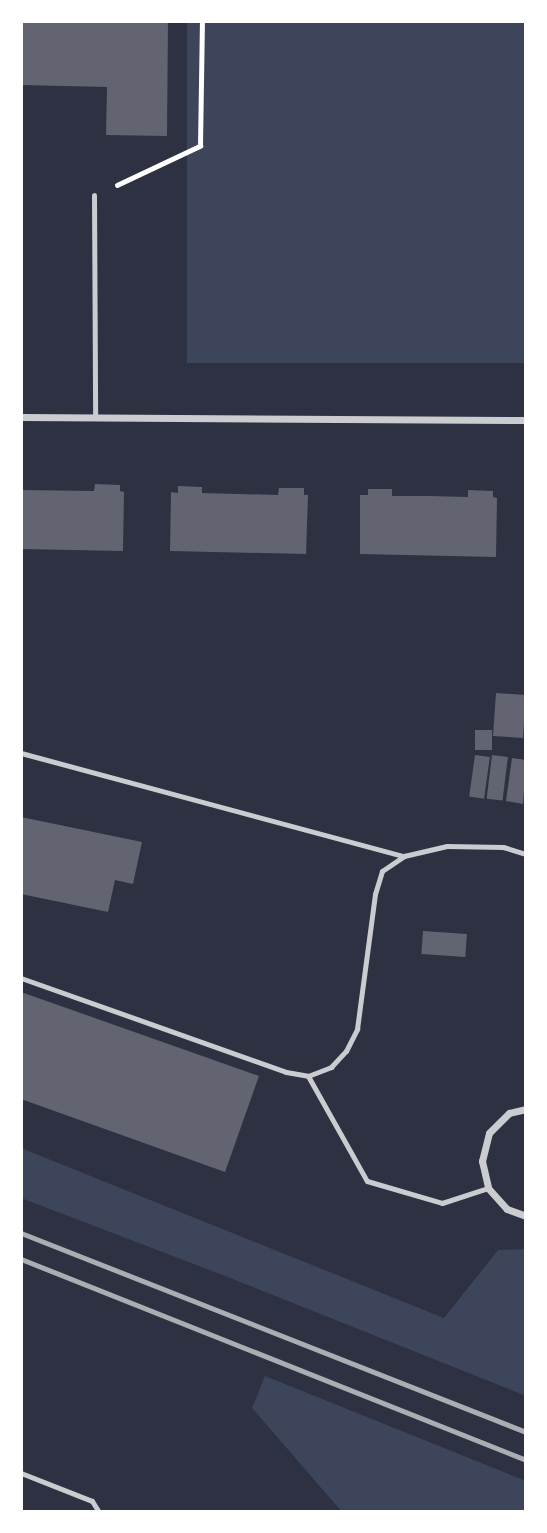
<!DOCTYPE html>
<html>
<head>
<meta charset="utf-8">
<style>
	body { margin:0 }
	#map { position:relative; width:547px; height:1533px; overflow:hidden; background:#2d3142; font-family:Karla,sans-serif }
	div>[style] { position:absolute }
	.green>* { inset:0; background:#3c4559; transform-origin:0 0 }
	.building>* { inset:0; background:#626471; transform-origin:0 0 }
	.path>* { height:4.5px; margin:-2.25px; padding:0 2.25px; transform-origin:2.25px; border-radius:2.25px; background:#fff }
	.service>* { height:5px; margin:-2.5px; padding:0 2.5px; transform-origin:2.5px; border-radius:2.5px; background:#caccd0 }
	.minor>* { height:7px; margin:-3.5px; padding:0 3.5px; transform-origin:3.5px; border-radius:3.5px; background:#caccd0 }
	.rail>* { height:5px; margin:-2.5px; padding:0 2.5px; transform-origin:2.5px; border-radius:2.5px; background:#abadb3 }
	span { translate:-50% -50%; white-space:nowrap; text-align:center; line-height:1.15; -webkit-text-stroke:6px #fff; paint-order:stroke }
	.frame { position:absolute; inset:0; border:23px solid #fff; pointer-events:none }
</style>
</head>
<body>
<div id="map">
	<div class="green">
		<div style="left:187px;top:21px;width:339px;height:342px"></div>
		<div style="clip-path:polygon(21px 1148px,444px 1318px,498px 1250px,526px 1249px,526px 1396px,220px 1274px,21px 1198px)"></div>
		<div style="clip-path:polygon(265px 1376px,526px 1481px,526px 1512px,342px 1512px,252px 1408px)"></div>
	</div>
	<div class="building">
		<div style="clip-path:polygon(21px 21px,168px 21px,167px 136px,106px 135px,107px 87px,21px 85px)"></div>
		<div style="clip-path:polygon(95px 484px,120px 485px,120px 491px,124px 492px,123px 551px,21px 549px,21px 490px,94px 491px)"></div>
		<div style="clip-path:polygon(178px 486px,202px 487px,202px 493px,278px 495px,279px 488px,304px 488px,304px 495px,308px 495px,306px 554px,170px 551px,171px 492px,178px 493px)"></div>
		<div style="clip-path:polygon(368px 489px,392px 489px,392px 496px,429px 496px,468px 497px,468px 490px,493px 491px,493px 497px,497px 498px,496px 557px,360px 554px,360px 495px,368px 495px)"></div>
		<div style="left:496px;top:693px;width:30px;height:43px;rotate:4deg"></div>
		<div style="left:475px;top:730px;width:17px;height:20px"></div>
		<div style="left:475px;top:755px;width:15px;height:42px;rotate:8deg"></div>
		<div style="left:492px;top:755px;width:16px;height:44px;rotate:7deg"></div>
		<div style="clip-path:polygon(512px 758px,526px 760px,523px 804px,506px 801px)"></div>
		<div style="clip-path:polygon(21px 817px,142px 842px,133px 884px,115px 880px,108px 912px,21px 894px)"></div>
		<div style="left:423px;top:931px;width:44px;height:23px;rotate:4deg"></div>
		<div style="clip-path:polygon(21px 992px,259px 1076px,225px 1172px,21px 1099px)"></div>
	</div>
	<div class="path">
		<div style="left:117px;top:185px;width:92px;rotate:-25.2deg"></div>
		<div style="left:200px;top:146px;width:125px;rotate:-89.1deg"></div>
	</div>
	<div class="service">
		<div style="left:94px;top:195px;width:222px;rotate:89.7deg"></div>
		<div style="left:21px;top:753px;width:396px;rotate:15.1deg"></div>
		<div style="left:21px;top:978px;width:281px;rotate:19.5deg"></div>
		<div style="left:286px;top:1072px;width:22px;rotate:10deg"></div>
		<div style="left:308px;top:1076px;width:25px;rotate:-21deg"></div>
		<div style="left:331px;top:1067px;width:22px;rotate:-47deg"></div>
		<div style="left:346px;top:1051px;width:25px;rotate:-63deg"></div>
		<div style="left:357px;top:1029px;width:136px;rotate:-82.4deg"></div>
		<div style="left:375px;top:894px;width:24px;rotate:-73deg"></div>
		<div style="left:382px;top:871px;width:27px;rotate:-34deg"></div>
		<div style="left:404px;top:856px;width:44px;rotate:-13.1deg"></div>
		<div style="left:447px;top:846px;width:56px;rotate:1deg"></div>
		<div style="left:503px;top:847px;width:24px;rotate:17deg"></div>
		<div style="left:308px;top:1076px;width:120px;rotate:60.7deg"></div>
		<div style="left:367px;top:1181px;width:78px;rotate:16.3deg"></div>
		<div style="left:442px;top:1203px;width:48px;rotate:-18.1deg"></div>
		<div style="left:21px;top:1473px;width:76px;rotate:21.5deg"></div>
		<div style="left:92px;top:1501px;width:13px;rotate:58deg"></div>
	</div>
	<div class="minor">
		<div style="left:21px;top:417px;width:505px;rotate:0.34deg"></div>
		<div style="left:526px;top:1109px;width:17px;rotate:167deg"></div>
		<div style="left:509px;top:1113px;width:28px;rotate:135deg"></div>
		<div style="left:489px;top:1133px;width:29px;rotate:104deg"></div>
		<div style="left:482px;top:1161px;width:28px;rotate:77deg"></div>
		<div style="left:488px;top:1188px;width:28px;rotate:48deg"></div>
		<div style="left:507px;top:1209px;width:20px;rotate:20deg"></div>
	</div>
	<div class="rail">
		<div style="left:21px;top:1233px;width:543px;rotate:21.51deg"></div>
		<div style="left:21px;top:1259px;width:544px;rotate:21.7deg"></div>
	</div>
	<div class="frame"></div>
</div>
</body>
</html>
